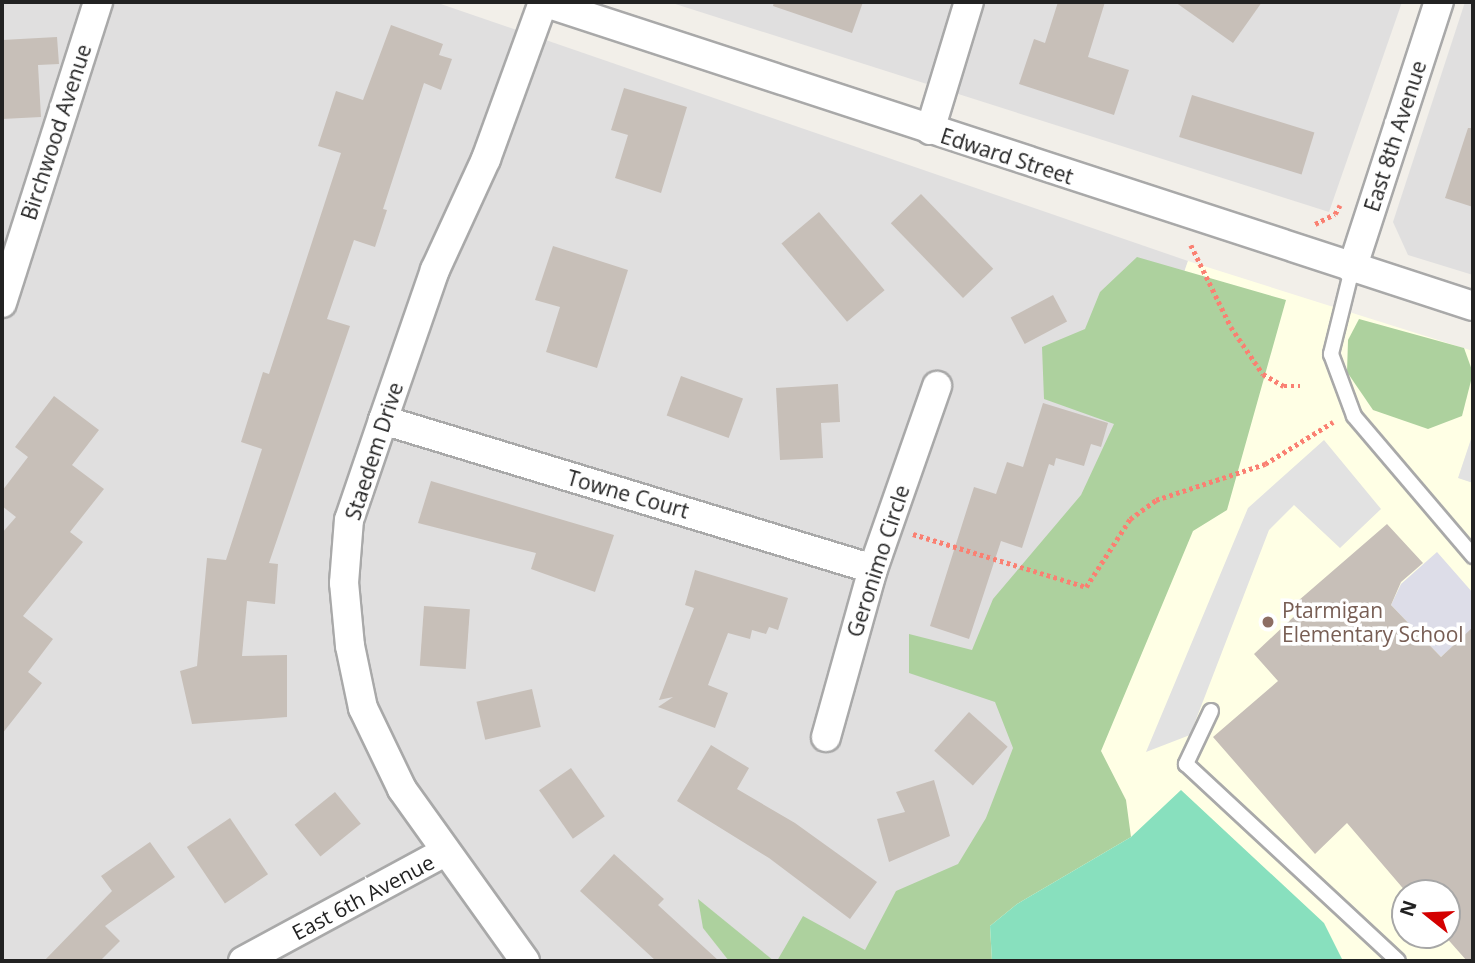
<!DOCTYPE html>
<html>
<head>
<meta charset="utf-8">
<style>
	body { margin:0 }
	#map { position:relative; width:1475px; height:963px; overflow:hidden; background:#f2efe9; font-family:"Open Sans",sans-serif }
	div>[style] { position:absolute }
	.residential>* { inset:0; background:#e0dfdf }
	.education>* { inset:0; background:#ffffe5 }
	.forest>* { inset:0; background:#add19e }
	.pitch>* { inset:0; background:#88e0be }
	.parking>* { inset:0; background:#e2e2e2 }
	.plaza>* { inset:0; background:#dddde8 }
	.building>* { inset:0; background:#c7bfb8; transform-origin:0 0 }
	.path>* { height:4.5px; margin-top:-2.25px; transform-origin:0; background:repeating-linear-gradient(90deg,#fa8072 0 3.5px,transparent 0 7px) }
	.roads { filter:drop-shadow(2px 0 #a9a9a9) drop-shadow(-2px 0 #a9a9a9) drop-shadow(0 2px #a9a9a9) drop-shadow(0 -2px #a9a9a9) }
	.lane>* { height:14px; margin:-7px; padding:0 7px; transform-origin:7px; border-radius:7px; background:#fff }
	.street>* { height:28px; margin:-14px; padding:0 14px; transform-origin:14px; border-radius:14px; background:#fff }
	.dots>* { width:19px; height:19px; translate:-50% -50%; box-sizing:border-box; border:4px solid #fff; border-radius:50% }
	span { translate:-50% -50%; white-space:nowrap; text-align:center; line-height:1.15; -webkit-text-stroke:7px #fff; paint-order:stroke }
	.street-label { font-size:21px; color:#222 }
	.education-label { font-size:21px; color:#785e54 }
	.left { translate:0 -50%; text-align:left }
	.frame { position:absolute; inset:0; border:4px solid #222; pointer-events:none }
	.north { position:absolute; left:1391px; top:879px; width:70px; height:70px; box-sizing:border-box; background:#fff; border:2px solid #a7a7a7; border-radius:50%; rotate:288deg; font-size:19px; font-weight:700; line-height:28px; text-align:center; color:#222 }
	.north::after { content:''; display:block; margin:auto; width:24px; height:32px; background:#d40000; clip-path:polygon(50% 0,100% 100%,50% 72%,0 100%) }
</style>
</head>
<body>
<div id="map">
	<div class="residential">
		<div style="clip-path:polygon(2px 2px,435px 2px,1188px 261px,946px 961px,2px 961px)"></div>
		<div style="clip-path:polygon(669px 2px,1402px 2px,1329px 212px)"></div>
		<div style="clip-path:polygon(1465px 2px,1473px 2px,1473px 275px,1408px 255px,1393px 222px)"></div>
	</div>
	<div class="education">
		<div style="clip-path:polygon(evenodd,1188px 261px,1473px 351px,1473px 961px,946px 961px,1188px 261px,1405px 893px,1447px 893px,1447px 935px,1405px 935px,1405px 893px)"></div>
	</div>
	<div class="forest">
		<div style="clip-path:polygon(1137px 257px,1286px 300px,1227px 510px,1193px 531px,1101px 751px,1126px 800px,1131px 837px,1017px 904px,990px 926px,992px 961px,777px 961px,803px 916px,865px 950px,896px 891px,958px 864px,986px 818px,1013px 748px,995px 702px,909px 673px,909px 634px,972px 650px,993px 599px,1081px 495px,1114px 424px,1044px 399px,1042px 347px,1085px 329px,1100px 292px)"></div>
		<div style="clip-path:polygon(1359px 319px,1464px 348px,1473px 373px,1462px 416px,1428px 429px,1373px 410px,1347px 372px,1348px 340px)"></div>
		<div style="clip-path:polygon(698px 899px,774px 961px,729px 961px,703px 928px)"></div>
	</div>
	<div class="pitch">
		<div style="clip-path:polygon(1181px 790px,1324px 923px,1343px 961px,992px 961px,990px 926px,1017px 904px,1131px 837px)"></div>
	</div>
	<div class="parking">
		<div style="clip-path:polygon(1473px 433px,1473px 483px,1458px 478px)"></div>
		<div style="clip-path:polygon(1324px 440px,1381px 509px,1340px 548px,1294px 505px,1269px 530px,1190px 735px,1146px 752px,1248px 508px)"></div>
	</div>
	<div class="plaza">
		<div style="clip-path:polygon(1437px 552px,1473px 593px,1473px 650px,1462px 638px,1441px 657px,1391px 605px,1401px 584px)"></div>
	</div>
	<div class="building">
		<div style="clip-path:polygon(774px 2px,863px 2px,852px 33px,773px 6px)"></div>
		<div style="clip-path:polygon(1058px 2px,1105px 2px,1088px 57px,1129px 70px,1114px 115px,1019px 84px,1034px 39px,1045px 43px)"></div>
		<div style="clip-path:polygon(1175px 2px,1262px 2px,1233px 43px)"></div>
		<div style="clip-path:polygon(391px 25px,443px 44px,439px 55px,452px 59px,441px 90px,424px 83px,383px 209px,387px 210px,375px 247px,354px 240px,327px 319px,350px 326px,269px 563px,278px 564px,275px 604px,247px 601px,242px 656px,287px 655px,287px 717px,192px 724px,180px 671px,197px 666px,207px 558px,226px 560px,262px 449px,241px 442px,263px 372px,269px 374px,341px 153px,318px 146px,336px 91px,363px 100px)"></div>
		<div style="clip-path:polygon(57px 37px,59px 64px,38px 65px,41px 117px,2px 119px,2px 40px)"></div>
		<div style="clip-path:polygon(624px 88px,687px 107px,661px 193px,615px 178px,628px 135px,611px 130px)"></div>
		<div style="left:1192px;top:95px;width:128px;height:44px;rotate:17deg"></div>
		<div style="clip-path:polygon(1468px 128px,1473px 128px,1473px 207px,1445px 198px)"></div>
		<div style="left:921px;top:194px;width:104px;height:42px;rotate:46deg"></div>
		<div style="left:819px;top:212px;width:102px;height:49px;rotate:50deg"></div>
		<div style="clip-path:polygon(553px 246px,628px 270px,597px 368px,546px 352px,560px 307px,535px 300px)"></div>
		<div style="left:1053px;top:295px;width:30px;height:48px;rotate:62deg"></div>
		<div style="left:681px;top:376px;width:66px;height:42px;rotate:20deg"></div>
		<div style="clip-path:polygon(838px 384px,840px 422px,821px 423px,823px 458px,780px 460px,776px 388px)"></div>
		<div style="clip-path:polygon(54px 396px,99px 430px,72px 465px,104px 489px,70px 532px,83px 542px,23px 616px,53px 639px,28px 672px,42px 683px,2px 734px,2px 533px,16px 517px,2px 506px,2px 491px,28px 457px,15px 447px)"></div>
		<div style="clip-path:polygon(1043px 403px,1108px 423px,1101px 447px,1091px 444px,1084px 466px,1056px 458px,1054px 466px,1049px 464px,1022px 548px,1001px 541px,969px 639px,930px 626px,974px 487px,996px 494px,1007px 462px,1023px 467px)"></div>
		<div style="clip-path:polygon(431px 481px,614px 535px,595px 592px,531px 569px,536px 553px,418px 523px)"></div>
		<div style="clip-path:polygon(1387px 524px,1423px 563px,1401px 582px,1391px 605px,1441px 657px,1473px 627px,1473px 961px,1467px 961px,1444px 935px,1447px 893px,1407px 893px,1347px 823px,1315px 854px,1213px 737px,1278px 681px,1254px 654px,1303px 608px,1298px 601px)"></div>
		<div style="clip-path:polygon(695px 570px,788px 598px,778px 630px,769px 627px,766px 634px,752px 630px,750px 639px,728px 633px,708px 685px,728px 693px,715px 728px,658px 707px,673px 697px,659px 700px,694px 608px,685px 605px)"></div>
		<div style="left:424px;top:606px;width:46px;height:60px;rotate:4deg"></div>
		<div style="left:532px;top:689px;width:39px;height:57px;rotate:77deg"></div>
		<div style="left:969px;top:712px;width:52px;height:52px;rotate:42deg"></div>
		<div style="clip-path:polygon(711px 745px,749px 768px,737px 789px,795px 823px,877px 882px,850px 919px,769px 858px,677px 801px)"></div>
		<div style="left:571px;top:768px;width:59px;height:39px;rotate:55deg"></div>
		<div style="clip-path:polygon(934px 780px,950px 836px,889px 862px,877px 819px,905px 812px,896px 792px)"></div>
		<div style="left:335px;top:792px;width:41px;height:52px;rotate:51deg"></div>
		<div style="left:230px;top:818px;width:68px;height:52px;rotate:56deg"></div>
		<div style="clip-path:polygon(150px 842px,175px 877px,105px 926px,120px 941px,100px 961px,44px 961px,112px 891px,101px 876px)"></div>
		<div style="clip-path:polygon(614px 854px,664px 899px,658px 905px,719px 961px,656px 961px,580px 891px)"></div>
	</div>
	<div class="path">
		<div style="left:1315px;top:224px;width:22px;rotate:-27deg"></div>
		<div style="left:1335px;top:214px;width:10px;rotate:-61deg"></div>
		<div style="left:1191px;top:245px;width:91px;rotate:64deg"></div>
		<div style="left:1231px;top:327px;width:57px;rotate:55.8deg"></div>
		<div style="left:1263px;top:374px;width:24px;rotate:30deg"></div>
		<div style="left:1284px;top:386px;width:16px"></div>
		<div style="left:913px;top:534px;width:181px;rotate:17deg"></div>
		<div style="left:1086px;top:587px;width:81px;rotate:-57.1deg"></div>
		<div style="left:1130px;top:519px;width:32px;rotate:-36deg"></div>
		<div style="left:1156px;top:500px;width:115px;rotate:-18.3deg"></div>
		<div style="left:1265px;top:464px;width:80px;rotate:-31.7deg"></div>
	</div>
	<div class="roads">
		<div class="lane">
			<div style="left:1352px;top:269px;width:88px;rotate:103.9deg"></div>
			<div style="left:1331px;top:354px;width:66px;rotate:69.6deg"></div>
			<div style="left:1354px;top:416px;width:184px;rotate:49.6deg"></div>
			<div style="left:1211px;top:711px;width:59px;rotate:115.3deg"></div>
			<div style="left:1186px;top:764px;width:289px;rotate:42.9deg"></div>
		</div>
		<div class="street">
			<div style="left:543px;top:2px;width:978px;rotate:18.1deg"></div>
			<div style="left:930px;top:130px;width:134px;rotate:-73.1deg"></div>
			<div style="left:1352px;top:269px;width:281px;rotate:-72deg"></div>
			<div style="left:2px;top:303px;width:316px;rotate:-72.3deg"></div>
			<div style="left:383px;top:420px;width:512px;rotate:16.91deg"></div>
			<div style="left:826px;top:737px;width:174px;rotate:-74.4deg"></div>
			<div style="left:873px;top:569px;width:194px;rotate:-70.7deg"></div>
			<div style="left:243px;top:961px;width:230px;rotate:-28.4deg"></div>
			<div style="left:525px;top:961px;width:211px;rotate:-125.6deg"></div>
			<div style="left:402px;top:789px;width:90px;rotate:-115.7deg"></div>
			<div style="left:363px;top:708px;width:63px;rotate:-101.8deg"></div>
			<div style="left:350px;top:646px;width:63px;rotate:-95.4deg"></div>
			<div style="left:344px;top:583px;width:63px;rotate:-85.5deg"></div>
			<div style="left:349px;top:520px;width:106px;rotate:-71.2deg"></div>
			<div style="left:383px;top:420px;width:159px;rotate:-70.9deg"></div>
			<div style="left:435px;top:270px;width:122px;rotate:-65.3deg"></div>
			<div style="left:486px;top:159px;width:167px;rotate:-70deg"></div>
		</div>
	</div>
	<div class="dots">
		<div style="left:1268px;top:622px;background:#8d6e63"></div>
	</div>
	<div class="street-label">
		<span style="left:56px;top:132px;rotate:-72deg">Birchwood Avenue</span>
		<span style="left:1395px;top:136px;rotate:-72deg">East 8th Avenue</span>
		<span style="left:1007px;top:156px;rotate:18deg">Edward Street</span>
		<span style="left:374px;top:451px;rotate:-72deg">Staedem Drive</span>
		<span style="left:628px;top:494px;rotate:16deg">Towne Court</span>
		<span style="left:878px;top:561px;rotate:-72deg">Geronimo Circle</span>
		<span style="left:363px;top:897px;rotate:-28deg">East 6th Avenue</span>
	</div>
	<div class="education-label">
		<span class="left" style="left:1282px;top:622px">Ptarmigan<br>Elementary School</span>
	</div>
	<div class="frame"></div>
	<div class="north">N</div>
</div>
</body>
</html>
